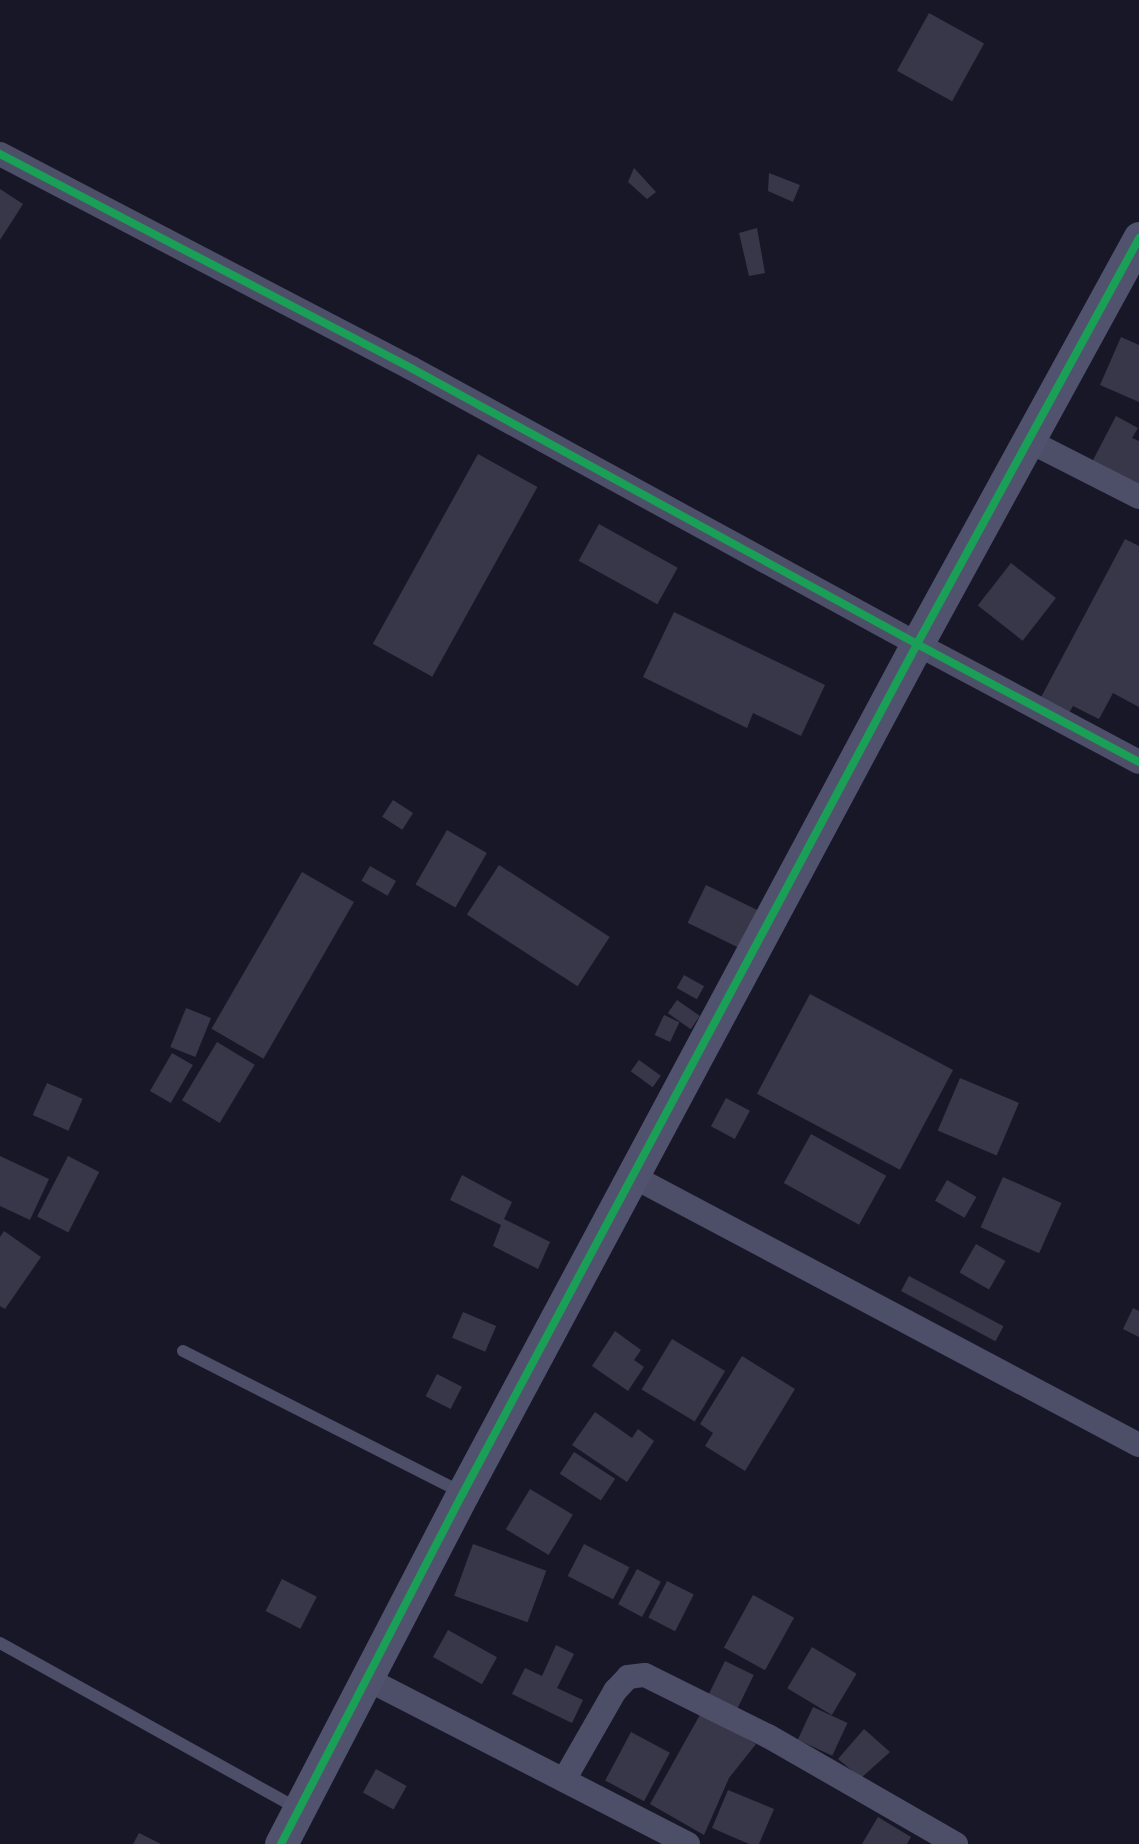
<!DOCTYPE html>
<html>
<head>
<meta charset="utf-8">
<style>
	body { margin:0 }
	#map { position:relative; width:1139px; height:1844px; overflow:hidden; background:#181728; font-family:Roboto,sans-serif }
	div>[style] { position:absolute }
	.building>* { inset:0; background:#383749; transform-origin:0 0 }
	.lane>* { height:12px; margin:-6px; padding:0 6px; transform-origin:6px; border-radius:6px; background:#4d4f68 }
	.street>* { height:24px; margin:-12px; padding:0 12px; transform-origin:12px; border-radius:12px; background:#4d4f68 }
	.secondary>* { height:33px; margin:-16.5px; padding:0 16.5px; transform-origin:16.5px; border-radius:16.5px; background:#50526e }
	.cycleway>* { height:8px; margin:-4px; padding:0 4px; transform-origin:4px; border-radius:4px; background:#1a9f57 }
	span { translate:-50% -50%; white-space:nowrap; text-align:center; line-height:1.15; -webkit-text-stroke:4.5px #12112e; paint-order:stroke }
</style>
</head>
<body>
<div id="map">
	<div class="building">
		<div style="left:929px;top:13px;width:63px;height:66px;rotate:29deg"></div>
		<div style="clip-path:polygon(634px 168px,656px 192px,647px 199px,628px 182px)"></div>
		<div style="clip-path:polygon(769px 173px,800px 185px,793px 202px,768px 191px)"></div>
		<div style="clip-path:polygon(0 189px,23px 204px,0 240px)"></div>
		<div style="clip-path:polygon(757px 228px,765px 273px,749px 276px,739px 233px)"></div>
		<div style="clip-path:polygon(1121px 337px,1139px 345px,1139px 402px,1100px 385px)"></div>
		<div style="clip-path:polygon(1116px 416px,1138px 428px,1132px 438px,1139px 441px,1139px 489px,1091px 464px)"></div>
		<div style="left:478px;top:454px;width:68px;height:217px;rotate:29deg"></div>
		<div style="left:599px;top:524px;width:90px;height:42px;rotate:29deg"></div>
		<div style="clip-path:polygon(1125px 539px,1139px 546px,1139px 707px,1113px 693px,1099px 719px,1073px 706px,1066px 718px,1038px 703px)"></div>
		<div style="left:1011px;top:563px;width:57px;height:54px;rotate:38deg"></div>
		<div style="clip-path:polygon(674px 612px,825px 685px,801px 736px,753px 713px,747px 728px,643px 677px)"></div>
		<div style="left:393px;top:800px;width:24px;height:20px;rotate:33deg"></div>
		<div style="left:447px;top:830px;width:46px;height:63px;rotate:30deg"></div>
		<div style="left:499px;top:865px;width:132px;height:59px;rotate:33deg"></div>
		<div style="left:370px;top:866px;width:30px;height:17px;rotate:30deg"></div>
		<div style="left:302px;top:872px;width:60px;height:181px;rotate:30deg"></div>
		<div style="left:706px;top:885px;width:61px;height:42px;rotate:26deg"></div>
		<div style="left:684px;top:975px;width:23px;height:15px;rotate:29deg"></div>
		<div style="left:810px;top:994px;width:162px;height:113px;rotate:28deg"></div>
		<div style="left:677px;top:1000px;width:28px;height:16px;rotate:35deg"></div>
		<div style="left:186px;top:1008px;width:27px;height:42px;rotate:22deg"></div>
		<div style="left:664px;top:1015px;width:17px;height:22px;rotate:25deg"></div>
		<div style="left:217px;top:1042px;width:44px;height:68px;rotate:31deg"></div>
		<div style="left:172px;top:1053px;width:24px;height:44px;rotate:30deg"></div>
		<div style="left:639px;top:1060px;width:27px;height:14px;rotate:36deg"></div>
		<div style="left:960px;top:1078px;width:64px;height:57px;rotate:23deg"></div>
		<div style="left:47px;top:1083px;width:39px;height:35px;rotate:24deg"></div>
		<div style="left:726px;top:1098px;width:27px;height:32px;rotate:28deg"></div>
		<div style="left:811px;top:1134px;width:86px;height:56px;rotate:29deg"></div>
		<div style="clip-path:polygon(0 1156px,49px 1179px,30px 1220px,0 1206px)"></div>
		<div style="left:68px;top:1156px;width:35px;height:68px;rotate:27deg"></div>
		<div style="clip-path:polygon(462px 1175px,512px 1202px,504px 1219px,550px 1242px,538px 1269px,493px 1246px,501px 1225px,450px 1200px)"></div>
		<div style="left:1003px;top:1177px;width:64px;height:55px;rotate:24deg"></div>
		<div style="left:947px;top:1180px;width:34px;height:24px;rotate:30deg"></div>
		<div style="clip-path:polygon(4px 1231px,41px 1257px,5px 1309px,0 1306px,0 1237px)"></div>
		<div style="left:976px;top:1244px;width:34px;height:33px;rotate:30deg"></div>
		<div style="left:909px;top:1276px;width:107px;height:17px;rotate:28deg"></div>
		<div style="clip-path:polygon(1133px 1308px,1139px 1311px,1139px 1337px,1123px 1329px)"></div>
		<div style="left:463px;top:1312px;width:36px;height:28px;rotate:23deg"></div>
		<div style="clip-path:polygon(615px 1331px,641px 1350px,634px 1360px,644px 1367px,628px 1391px,592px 1366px)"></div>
		<div style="left:672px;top:1339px;width:62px;height:59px;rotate:31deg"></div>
		<div style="clip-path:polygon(742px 1356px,795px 1389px,745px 1471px,705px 1446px,713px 1433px,700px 1424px)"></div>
		<div style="left:437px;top:1374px;width:28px;height:25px;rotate:27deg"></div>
		<div style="clip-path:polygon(595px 1412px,632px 1438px,638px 1429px,654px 1441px,627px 1482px,572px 1445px)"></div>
		<div style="left:574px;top:1452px;width:49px;height:26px;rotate:33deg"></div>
		<div style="left:530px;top:1489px;width:50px;height:47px;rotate:31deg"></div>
		<div style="left:473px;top:1544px;width:78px;height:55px;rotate:20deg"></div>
		<div style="left:584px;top:1544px;width:51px;height:36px;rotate:27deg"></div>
		<div style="left:637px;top:1569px;width:27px;height:40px;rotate:28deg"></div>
		<div style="left:282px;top:1579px;width:39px;height:36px;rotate:27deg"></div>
		<div style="left:667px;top:1581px;width:30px;height:41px;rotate:27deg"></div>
		<div style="left:753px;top:1595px;width:47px;height:60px;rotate:29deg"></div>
		<div style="left:448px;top:1630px;width:56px;height:31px;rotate:29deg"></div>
		<div style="clip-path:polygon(556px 1645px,574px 1654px,557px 1688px,583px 1700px,572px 1723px,512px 1694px,525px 1668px,542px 1676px)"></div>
		<div style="left:812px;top:1647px;width:52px;height:48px;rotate:31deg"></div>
		<div style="left:725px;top:1661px;width:32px;height:46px;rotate:26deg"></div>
		<div style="left:813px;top:1707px;width:38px;height:36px;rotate:25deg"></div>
		<div style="clip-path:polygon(701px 1713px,756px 1744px,729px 1778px,704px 1835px,650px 1804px)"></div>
		<div style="clip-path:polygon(864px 1729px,890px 1752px,861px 1778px,838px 1759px)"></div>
		<div style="left:631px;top:1732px;width:44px;height:55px;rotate:28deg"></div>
		<div style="left:376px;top:1769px;width:35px;height:27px;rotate:29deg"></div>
		<div style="clip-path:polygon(728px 1790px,774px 1809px,759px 1844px,749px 1844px,712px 1828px)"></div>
		<div style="clip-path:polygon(878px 1817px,911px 1837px,907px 1844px,862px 1844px)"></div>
		<div style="clip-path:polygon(139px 1833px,161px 1844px,133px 1844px)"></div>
	</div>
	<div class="lane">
		<div style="left:183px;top:1351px;width:314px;rotate:26.9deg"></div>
		<div style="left:0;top:1643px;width:341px;rotate:29.1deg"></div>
	</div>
	<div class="street">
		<div style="left:0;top:154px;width:463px;rotate:27.5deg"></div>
		<div style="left:411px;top:368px;width:576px;rotate:28.61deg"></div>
		<div style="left:917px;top:644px;width:251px;rotate:28deg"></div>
		<div style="left:1029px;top:441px;width:123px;rotate:27deg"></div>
		<div style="left:632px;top:1176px;width:574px;rotate:27.95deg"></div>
		<div style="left:367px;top:1679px;width:361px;rotate:27.2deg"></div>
		<div style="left:564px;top:1780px;width:103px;rotate:-60.2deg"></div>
		<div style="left:615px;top:1691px;width:19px;rotate:-47deg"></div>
		<div style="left:628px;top:1677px;width:17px;rotate:-7deg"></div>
		<div style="left:645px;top:1675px;width:137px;rotate:26.4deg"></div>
		<div style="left:768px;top:1736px;width:217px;rotate:29.9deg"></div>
	</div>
	<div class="secondary">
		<div style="left:281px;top:1844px;width:395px;rotate:-62.6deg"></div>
		<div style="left:463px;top:1493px;width:963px;rotate:-61.86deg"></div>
		<div style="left:917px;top:644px;width:463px;rotate:-61.3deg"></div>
	</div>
	<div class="cycleway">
		<div style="left:0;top:154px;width:463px;rotate:27.5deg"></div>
		<div style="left:411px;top:368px;width:576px;rotate:28.61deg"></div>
		<div style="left:917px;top:644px;width:251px;rotate:28deg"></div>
		<div style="left:281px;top:1844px;width:395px;rotate:-62.6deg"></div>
		<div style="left:463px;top:1493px;width:963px;rotate:-61.86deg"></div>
		<div style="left:917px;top:644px;width:463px;rotate:-61.3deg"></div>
	</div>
</div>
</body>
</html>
